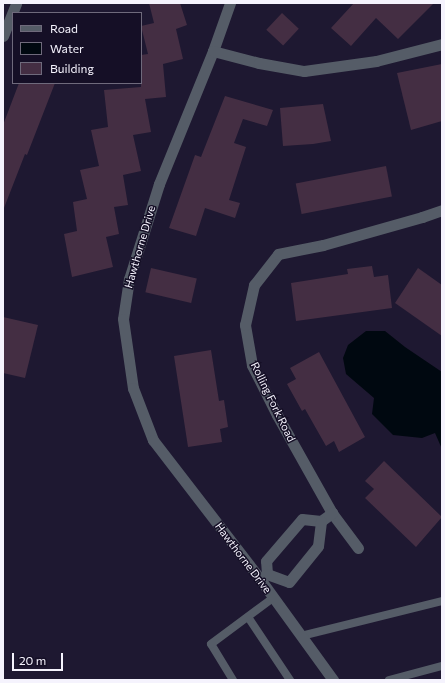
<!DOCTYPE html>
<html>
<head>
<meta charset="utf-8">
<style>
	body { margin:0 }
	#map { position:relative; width:445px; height:683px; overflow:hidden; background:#1e1831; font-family:Commissioner,sans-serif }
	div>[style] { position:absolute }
	.water>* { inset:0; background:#000810 }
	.building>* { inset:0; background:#442e43; transform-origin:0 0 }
	.service>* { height:8px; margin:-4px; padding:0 4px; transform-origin:4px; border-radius:4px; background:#555c67 }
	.minor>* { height:11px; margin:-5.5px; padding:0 5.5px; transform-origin:5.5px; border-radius:5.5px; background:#555c67 }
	span { translate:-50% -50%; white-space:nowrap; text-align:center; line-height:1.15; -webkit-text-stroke:3px #150f26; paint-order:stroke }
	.street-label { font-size:11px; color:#f5f3fd }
	.frame { position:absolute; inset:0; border:4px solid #f5f3fd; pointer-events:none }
	.legend { position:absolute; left:12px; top:12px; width:130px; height:72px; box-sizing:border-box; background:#150f26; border:1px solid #6f6a7c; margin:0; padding:5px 7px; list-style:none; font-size:12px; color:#f5f3fd }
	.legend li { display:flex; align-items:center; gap:8px; height:20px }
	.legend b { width:20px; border:1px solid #6f6a7c }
	.scale { position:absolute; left:12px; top:653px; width:51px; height:18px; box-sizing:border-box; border:2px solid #f5f3fd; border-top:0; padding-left:5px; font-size:12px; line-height:14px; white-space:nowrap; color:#f5f3fd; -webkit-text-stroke:3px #150f26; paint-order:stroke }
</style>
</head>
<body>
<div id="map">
	<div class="water">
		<div style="clip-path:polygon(366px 331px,385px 331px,405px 347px,442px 372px,442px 449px,435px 433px,422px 438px,393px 435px,372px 414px,374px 398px,346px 374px,343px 358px,348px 345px)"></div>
	</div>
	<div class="building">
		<div style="clip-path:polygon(149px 3px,180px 3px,187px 25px,176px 29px,183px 59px,163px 64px,166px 97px,145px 99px,151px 132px,133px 135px,141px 171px,123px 175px,128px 205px,114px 207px,119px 234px,106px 237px,113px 267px,72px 277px,64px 234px,77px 231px,73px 202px,87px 199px,80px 170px,99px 166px,91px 130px,108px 127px,104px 90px,141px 87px,141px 55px,148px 54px,141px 26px,154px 23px)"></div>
		<div style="clip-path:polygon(354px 3px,434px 3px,398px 39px,376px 18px,351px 46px,331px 28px)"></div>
		<div style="left:282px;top:13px;width:23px;height:23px;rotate:43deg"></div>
		<div style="clip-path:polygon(442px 64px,442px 121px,411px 130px,397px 73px)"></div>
		<div style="clip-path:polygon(19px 83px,55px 83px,27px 155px,25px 154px,4px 208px,3px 125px)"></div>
		<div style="clip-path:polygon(225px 96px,273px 110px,267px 126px,243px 119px,234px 143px,246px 147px,229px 200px,240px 203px,235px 218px,205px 208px,196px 236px,169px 228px,195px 155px,201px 157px)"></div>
		<div style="clip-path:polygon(323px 104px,331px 141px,313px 144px,283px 146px,280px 108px)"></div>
		<div style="left:386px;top:166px;width:31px;height:92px;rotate:79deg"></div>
		<div style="clip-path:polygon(372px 266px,374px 277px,388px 275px,392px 308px,296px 321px,291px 283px,348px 274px,347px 269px)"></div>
		<div style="left:151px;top:268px;width:47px;height:25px;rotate:13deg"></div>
		<div style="clip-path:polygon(418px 268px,442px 285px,442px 336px,395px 303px)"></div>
		<div style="clip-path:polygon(3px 317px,38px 325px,25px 378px,3px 373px)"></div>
		<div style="clip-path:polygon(211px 350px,219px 401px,224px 400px,228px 427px,220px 429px,222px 442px,188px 447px,174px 356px)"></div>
		<div style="clip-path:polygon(319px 352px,365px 437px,339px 452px,334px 441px,326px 446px,305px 409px,302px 411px,287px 384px,296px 379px,290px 368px)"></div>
		<div style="clip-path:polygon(384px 461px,442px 517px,416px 547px,365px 498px,374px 489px,365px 481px)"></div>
	</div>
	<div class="service">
		<div style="left:248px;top:617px;width:76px;rotate:56.3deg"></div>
		<div style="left:301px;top:636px;width:145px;rotate:-13.9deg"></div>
		<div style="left:233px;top:680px;width:42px;rotate:-121.4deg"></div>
		<div style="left:211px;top:644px;width:77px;rotate:-36.6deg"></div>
		<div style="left:389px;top:680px;width:55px;rotate:-14.8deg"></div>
	</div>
	<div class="minor">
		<div style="left:230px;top:3px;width:51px;rotate:109.5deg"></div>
		<div style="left:213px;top:51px;width:144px;rotate:112.1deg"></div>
		<div style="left:159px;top:184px;width:100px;rotate:107.5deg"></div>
		<div style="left:129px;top:279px;width:40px;rotate:98.5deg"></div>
		<div style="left:123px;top:319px;width:70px;rotate:81.8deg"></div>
		<div style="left:133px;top:388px;width:56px;rotate:69deg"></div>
		<div style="left:153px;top:440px;width:175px;rotate:52.4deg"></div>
		<div style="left:260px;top:579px;width:125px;rotate:54.1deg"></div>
		<div style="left:3px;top:36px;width:35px;rotate:-68deg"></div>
		<div style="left:213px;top:51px;width:48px;rotate:14.6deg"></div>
		<div style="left:259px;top:63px;width:46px;rotate:10.1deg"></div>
		<div style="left:304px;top:71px;width:73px;rotate:-7.9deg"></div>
		<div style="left:376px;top:61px;width:68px;rotate:-14.4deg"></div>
		<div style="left:358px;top:548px;width:44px;rotate:-126.6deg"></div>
		<div style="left:332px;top:513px;width:112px;rotate:-119.3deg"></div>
		<div style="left:277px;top:415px;width:56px;rotate:-116.6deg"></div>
		<div style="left:252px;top:365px;width:41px;rotate:-99.9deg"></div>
		<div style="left:245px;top:325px;width:41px;rotate:-77.3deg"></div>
		<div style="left:254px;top:285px;width:39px;rotate:-52deg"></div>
		<div style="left:278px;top:254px;width:46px;rotate:-11.3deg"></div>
		<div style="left:323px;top:245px;width:103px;rotate:-15.8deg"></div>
		<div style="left:422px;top:217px;width:21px;rotate:-19deg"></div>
		<div style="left:267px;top:574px;width:13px;rotate:-94deg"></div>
		<div style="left:266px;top:561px;width:55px;rotate:-49.4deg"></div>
		<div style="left:302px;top:519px;width:19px;rotate:6deg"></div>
		<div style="left:321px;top:521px;width:14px;rotate:-36deg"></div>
		<div style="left:267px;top:574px;width:23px;rotate:20deg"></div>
		<div style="left:289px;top:582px;width:46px;rotate:-51.1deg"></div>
		<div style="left:318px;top:546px;width:25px;rotate:-83deg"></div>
	</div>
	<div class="street-label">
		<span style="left:140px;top:247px;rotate:-74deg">Hawthorne Drive</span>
		<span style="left:273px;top:402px;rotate:64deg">Rolling Fork Road</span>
		<span style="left:243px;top:558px;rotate:53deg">Hawthorne Drive</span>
	</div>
	<div class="frame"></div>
	<ul class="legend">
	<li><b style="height:5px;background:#555c67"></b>Road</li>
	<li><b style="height:11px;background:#000810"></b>Water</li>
	<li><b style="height:11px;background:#442e43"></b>Building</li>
	</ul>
	<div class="scale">20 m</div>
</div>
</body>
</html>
